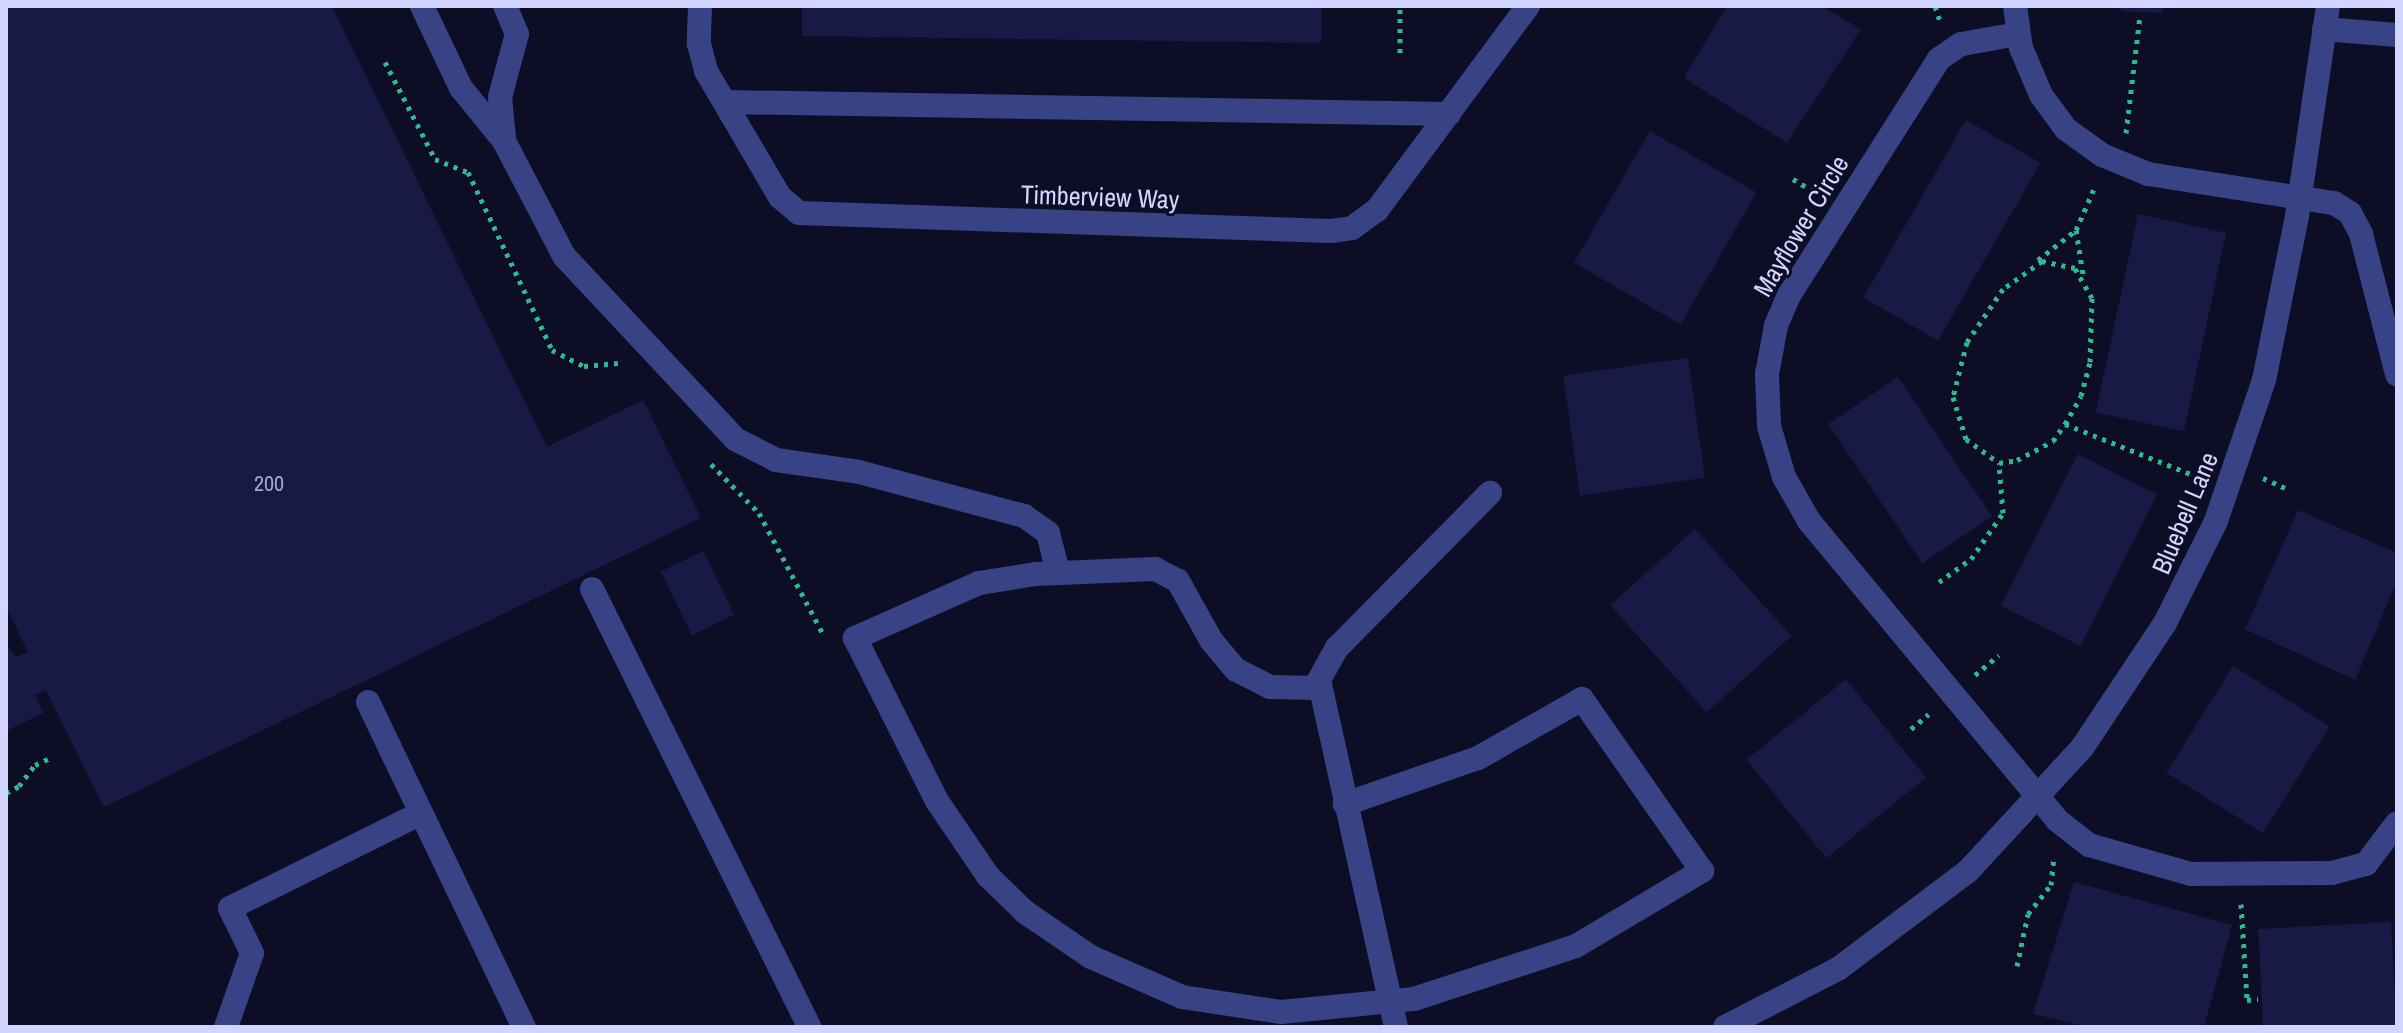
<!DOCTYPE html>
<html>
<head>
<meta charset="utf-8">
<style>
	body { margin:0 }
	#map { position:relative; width:2403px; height:1033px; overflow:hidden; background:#0d0e25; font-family:"Archivo Narrow",sans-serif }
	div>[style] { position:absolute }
	.building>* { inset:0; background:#191946; transform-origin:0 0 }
	.path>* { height:5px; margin-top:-2.5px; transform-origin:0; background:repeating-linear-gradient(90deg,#2aba95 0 4px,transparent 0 10px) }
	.minor>* { height:24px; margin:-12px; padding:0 12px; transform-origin:12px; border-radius:12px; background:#374385 }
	span { translate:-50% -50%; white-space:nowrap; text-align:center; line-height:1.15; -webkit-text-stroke:6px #0d0e25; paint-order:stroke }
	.number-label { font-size:22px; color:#a3a6d1 }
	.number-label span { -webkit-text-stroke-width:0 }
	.street-label { font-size:26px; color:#d1d5ff }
	.frame { position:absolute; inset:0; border:8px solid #d1d5ff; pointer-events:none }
</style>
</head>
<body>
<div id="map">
	<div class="building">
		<div style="clip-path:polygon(6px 6px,332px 6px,547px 447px,643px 400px,701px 518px,104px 807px,46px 690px,35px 695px,43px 713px,6px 731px,6px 643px,16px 657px,28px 652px,6px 607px)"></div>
		<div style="clip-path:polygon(802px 6px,1321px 6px,1321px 43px,802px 36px)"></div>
		<div style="clip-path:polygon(1727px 6px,1821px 6px,1861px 29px,1787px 143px,1684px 78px)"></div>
		<div style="clip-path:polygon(2121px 6px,2164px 6px,2163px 13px,2121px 11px)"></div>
		<div style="left:1966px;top:120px;width:86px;height:205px;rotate:30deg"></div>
		<div style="left:1650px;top:131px;width:123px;height:152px;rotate:30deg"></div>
		<div style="left:2138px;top:214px;width:90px;height:203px;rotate:12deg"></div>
		<div style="left:1688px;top:358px;width:121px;height:126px;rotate:82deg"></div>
		<div style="left:1898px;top:377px;width:168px;height:84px;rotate:56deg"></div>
		<div style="left:2078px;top:454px;width:89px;height:170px;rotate:27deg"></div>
		<div style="clip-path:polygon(2298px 510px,2397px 553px,2397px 581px,2355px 680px,2245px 629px)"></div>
		<div style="left:1695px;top:529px;width:144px;height:114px;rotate:48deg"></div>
		<div style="left:703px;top:551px;width:71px;height:47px;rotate:64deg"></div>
		<div style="left:2233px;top:666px;width:114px;height:126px;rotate:32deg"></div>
		<div style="left:1846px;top:679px;width:127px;height:128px;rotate:51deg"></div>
		<div style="clip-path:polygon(2074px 882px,2232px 925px,2204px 1027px,2089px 1027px,2033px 1014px)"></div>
		<div style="left:2391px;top:922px;width:105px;height:133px;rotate:87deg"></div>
	</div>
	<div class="path">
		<div style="left:1935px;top:6px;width:16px;rotate:72deg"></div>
		<div style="left:1400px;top:53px;width:47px;rotate:-90deg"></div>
		<div style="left:385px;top:62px;width:109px;rotate:62.7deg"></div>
		<div style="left:435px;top:159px;width:35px;rotate:22deg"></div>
		<div style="left:468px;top:172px;width:197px;rotate:64.7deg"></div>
		<div style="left:552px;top:350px;width:36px;rotate:27deg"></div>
		<div style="left:584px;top:366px;width:34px;rotate:-5deg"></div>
		<div style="left:2126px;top:133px;width:119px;rotate:-83.2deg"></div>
		<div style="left:1793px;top:179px;width:27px;rotate:31deg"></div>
		<div style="left:2076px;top:230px;width:45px;rotate:81deg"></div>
		<div style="left:2038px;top:260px;width:48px;rotate:-38.3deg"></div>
		<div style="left:2076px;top:230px;width:50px;rotate:-66.5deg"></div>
		<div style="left:2065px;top:424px;width:32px;rotate:-60deg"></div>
		<div style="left:2081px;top:396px;width:35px;rotate:-75deg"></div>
		<div style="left:2090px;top:362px;width:64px;rotate:-88.2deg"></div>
		<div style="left:2092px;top:298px;width:34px;rotate:-120deg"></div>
		<div style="left:2075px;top:268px;width:34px;rotate:-168deg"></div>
		<div style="left:2042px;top:261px;width:48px;rotate:144.3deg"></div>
		<div style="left:2003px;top:289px;width:64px;rotate:124.2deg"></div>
		<div style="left:1967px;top:342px;width:57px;rotate:104.3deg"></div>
		<div style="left:1953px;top:397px;width:44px;rotate:72.8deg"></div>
		<div style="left:1966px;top:439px;width:41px;rotate:36deg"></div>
		<div style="left:1999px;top:463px;width:18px;rotate:-9deg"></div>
		<div style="left:2017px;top:460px;width:41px;rotate:-27.8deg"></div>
		<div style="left:2053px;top:441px;width:21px;rotate:-55deg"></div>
		<div style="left:2065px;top:424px;width:143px;rotate:21.7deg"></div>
		<div style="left:711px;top:464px;width:69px;rotate:45.6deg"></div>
		<div style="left:759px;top:513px;width:137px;rotate:62.1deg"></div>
		<div style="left:2263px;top:478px;width:27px;rotate:24deg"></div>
		<div style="left:1939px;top:582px;width:39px;rotate:-36deg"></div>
		<div style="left:1971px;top:559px;width:56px;rotate:-55.2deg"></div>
		<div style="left:2003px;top:513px;width:50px;rotate:-94.6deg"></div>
		<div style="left:1975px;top:675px;width:31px;rotate:-40deg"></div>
		<div style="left:1911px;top:729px;width:23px;rotate:-40deg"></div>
		<div style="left:6px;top:793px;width:15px;rotate:-28deg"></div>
		<div style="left:19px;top:786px;width:26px;rotate:-53deg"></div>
		<div style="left:35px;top:765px;width:19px;rotate:-25deg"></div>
		<div style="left:2241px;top:904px;width:96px;rotate:86.4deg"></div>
		<div style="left:2247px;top:1000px;width:11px;rotate:-5deg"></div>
		<div style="left:2017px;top:966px;width:53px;rotate:-78.1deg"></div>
		<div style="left:2028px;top:914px;width:37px;rotate:-52deg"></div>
		<div style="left:2051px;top:885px;width:28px;rotate:-84deg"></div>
	</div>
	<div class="minor">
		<div style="left:422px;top:6px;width:91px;rotate:64.6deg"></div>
		<div style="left:461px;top:88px;width:68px;rotate:50.9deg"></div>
		<div style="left:504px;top:141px;width:130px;rotate:62.4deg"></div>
		<div style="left:564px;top:256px;width:250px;rotate:46.9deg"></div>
		<div style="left:735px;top:439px;width:46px;rotate:27.1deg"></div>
		<div style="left:776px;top:460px;width:84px;rotate:8.2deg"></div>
		<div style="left:859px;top:472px;width:171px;rotate:14.9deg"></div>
		<div style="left:1024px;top:516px;width:29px;rotate:35deg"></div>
		<div style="left:1048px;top:533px;width:40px;rotate:75.6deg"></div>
		<div style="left:700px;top:6px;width:38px;rotate:92deg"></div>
		<div style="left:699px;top:44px;width:28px;rotate:75deg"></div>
		<div style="left:706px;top:71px;width:146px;rotate:59.6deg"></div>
		<div style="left:780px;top:197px;width:25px;rotate:40deg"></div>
		<div style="left:799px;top:213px;width:532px;rotate:1.94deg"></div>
		<div style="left:1331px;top:231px;width:21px;rotate:-8deg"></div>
		<div style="left:1352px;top:228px;width:31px;rotate:-36deg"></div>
		<div style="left:1377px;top:210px;width:254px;rotate:-53.5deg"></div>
		<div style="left:2015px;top:6px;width:42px;rotate:81.9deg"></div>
		<div style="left:2021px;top:48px;width:51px;rotate:66.9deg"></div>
		<div style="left:2041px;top:95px;width:42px;rotate:53.7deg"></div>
		<div style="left:2066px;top:129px;width:44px;rotate:35.8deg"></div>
		<div style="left:2102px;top:155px;width:50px;rotate:22.4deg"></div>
		<div style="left:2148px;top:174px;width:188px;rotate:8.9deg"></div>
		<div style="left:2334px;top:203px;width:19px;rotate:32deg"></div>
		<div style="left:2350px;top:213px;width:24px;rotate:62deg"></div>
		<div style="left:2361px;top:234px;width:145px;rotate:75.6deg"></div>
		<div style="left:2324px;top:29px;width:73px;rotate:4.7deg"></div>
		<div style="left:2018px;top:34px;width:58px;rotate:170deg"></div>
		<div style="left:1961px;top:44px;width:27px;rotate:146deg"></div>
		<div style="left:1939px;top:59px;width:280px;rotate:122.4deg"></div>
		<div style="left:1789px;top:295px;width:34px;rotate:113deg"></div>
		<div style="left:1776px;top:326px;width:49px;rotate:100.6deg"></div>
		<div style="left:1767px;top:374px;width:52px;rotate:87.8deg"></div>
		<div style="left:1769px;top:426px;width:53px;rotate:73.6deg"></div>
		<div style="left:1784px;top:477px;width:51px;rotate:60.4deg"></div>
		<div style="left:1809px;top:521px;width:388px;rotate:50.3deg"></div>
		<div style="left:2057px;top:820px;width:41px;rotate:38deg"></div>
		<div style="left:2089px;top:845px;width:106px;rotate:15.9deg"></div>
		<div style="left:2191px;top:874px;width:141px;rotate:-0.4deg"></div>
		<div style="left:2332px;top:873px;width:35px;rotate:-15deg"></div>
		<div style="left:2366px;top:864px;width:51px;rotate:-52.9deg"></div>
		<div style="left:725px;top:102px;width:724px;rotate:0.95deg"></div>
		<div style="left:504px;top:138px;width:41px;rotate:-95.6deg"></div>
		<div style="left:500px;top:97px;width:65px;rotate:-74.9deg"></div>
		<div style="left:517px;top:34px;width:30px;rotate:-113deg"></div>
		<div style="left:592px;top:589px;width:489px;rotate:63.6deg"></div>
		<div style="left:1319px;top:688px;width:49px;rotate:-178.8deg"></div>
		<div style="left:1270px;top:687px;width:38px;rotate:-153deg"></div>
		<div style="left:1236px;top:670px;width:39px;rotate:-130deg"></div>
		<div style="left:1211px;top:640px;width:68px;rotate:-119.2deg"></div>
		<div style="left:1178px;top:581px;width:26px;rotate:-152deg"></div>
		<div style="left:1155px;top:569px;width:119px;rotate:177.6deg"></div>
		<div style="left:1036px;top:574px;width:58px;rotate:171deg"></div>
		<div style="left:979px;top:583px;width:136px;rotate:156.1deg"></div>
		<div style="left:855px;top:638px;width:182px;rotate:63.3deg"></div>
		<div style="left:937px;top:801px;width:91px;rotate:55.8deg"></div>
		<div style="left:988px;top:876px;width:52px;rotate:44.2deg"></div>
		<div style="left:1025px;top:912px;width:80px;rotate:34.3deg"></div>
		<div style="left:1091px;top:957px;width:99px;rotate:23.7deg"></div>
		<div style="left:1182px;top:997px;width:100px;rotate:8.6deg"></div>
		<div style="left:1281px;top:1012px;width:134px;rotate:-5.6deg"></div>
		<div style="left:1414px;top:999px;width:170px;rotate:-18.1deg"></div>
		<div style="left:1576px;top:946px;width:147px;rotate:-30.8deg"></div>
		<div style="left:1702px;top:871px;width:210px;rotate:-124.9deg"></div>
		<div style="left:1582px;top:699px;width:120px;rotate:150.4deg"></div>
		<div style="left:1478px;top:758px;width:141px;rotate:160.9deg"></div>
		<div style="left:368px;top:702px;width:361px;rotate:64.4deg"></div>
		<div style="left:226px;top:1027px;width:78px;rotate:-70.6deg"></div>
		<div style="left:252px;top:953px;width:50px;rotate:-116.1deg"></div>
		<div style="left:230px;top:908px;width:213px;rotate:-26.4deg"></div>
		<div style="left:1396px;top:1027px;width:355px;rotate:-102.5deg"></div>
		<div style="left:1319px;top:680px;width:37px;rotate:-61deg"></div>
		<div style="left:1337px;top:648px;width:218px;rotate:-45.4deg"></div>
		<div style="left:1725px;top:1027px;width:127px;rotate:-27.2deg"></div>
		<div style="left:1838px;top:969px;width:163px;rotate:-37deg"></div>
		<div style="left:1968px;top:871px;width:168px;rotate:-47.2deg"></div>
		<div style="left:2082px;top:748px;width:150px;rotate:-56.4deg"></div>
		<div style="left:2165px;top:623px;width:114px;rotate:-63.4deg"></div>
		<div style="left:2216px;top:521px;width:149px;rotate:-71.2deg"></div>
		<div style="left:2264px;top:380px;width:167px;rotate:-78.6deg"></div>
		<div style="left:2297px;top:216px;width:212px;rotate:-81.6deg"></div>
	</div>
	<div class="number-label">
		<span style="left:269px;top:484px">200</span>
	</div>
	<div class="street-label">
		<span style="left:1100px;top:197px;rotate:2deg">Timberview Way</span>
		<span style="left:1801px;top:226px;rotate:-59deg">Mayflower Circle</span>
		<span style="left:2185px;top:513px;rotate:-67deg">Bluebell Lane</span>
	</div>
	<div class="frame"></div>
</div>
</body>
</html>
